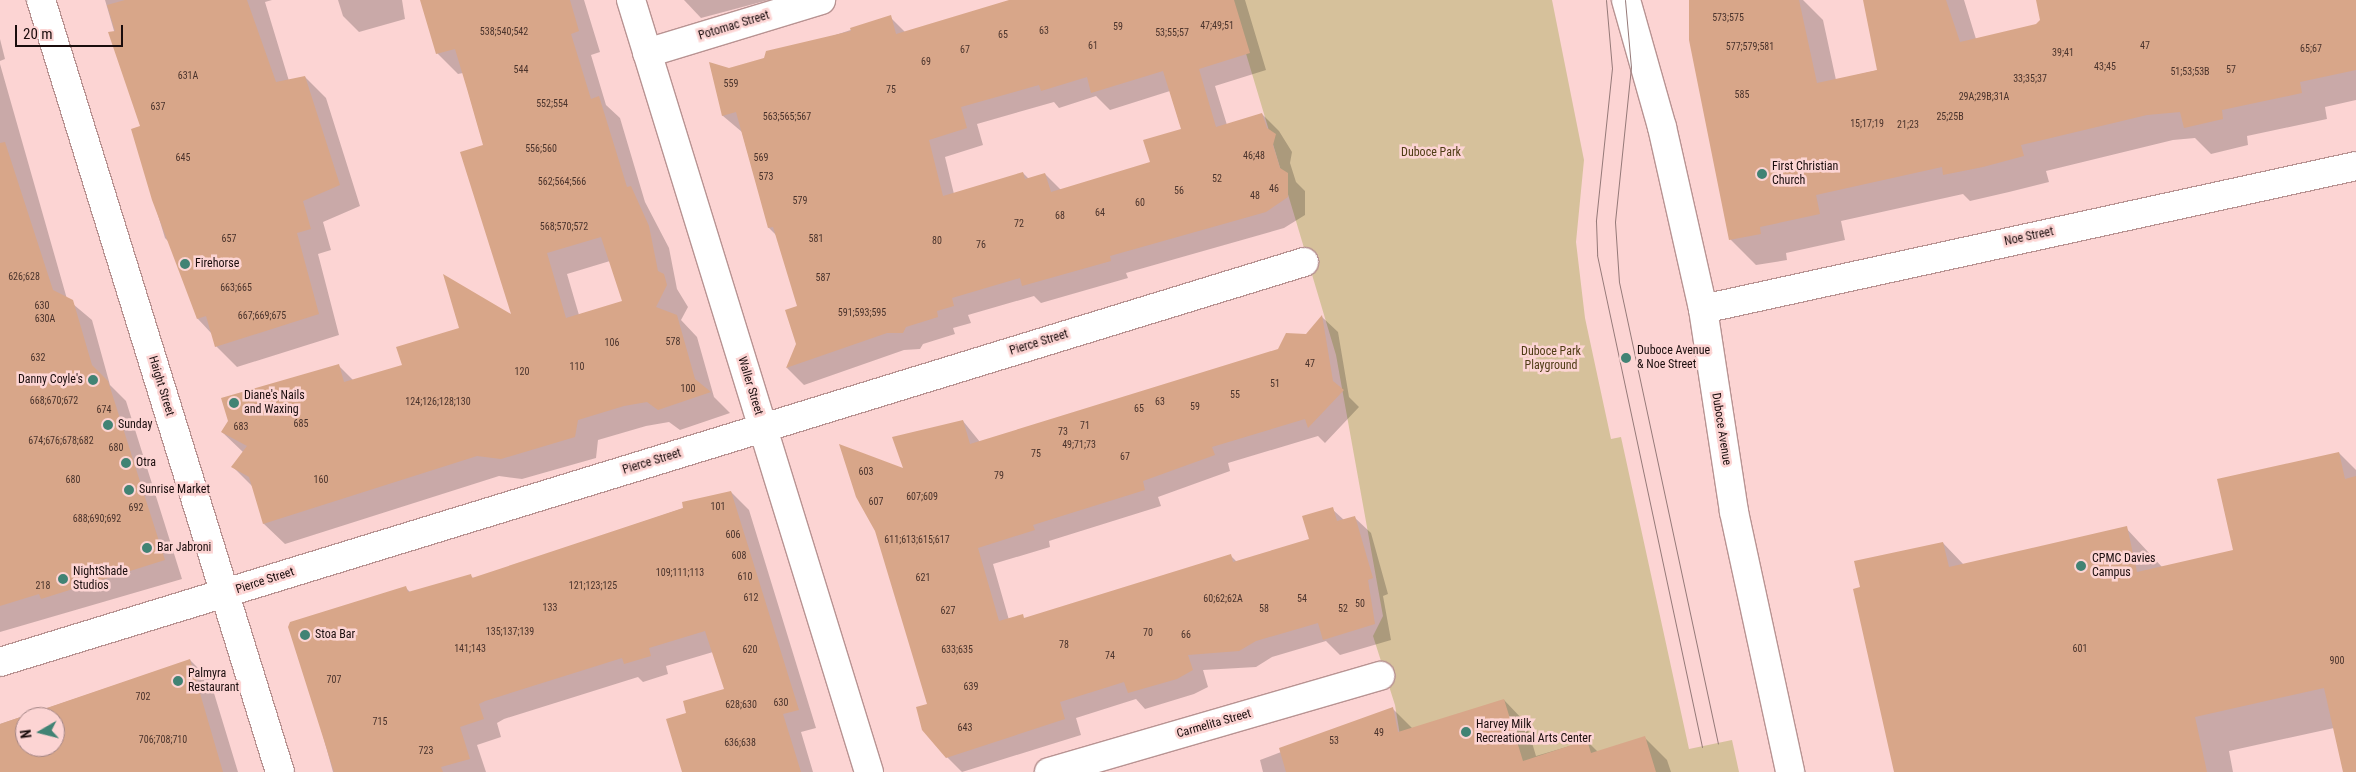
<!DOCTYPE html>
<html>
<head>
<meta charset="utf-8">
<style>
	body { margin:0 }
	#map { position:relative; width:2356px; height:772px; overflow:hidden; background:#fcd4d3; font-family:"Roboto Condensed",sans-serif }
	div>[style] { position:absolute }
	.green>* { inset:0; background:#d6c19b }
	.shadow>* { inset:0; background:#0003 }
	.building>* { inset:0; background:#d8a689 }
	.roads { filter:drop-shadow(1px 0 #b89392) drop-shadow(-1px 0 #b89392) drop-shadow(0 1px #b89392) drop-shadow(0 -1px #b89392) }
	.street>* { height:28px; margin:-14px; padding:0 14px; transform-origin:14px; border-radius:14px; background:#fff }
	.tram>* { height:1px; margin:-0.5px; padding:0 0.5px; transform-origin:0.5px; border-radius:0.5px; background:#957978 }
	.dots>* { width:14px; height:14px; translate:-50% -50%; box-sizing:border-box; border:2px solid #fcd4d3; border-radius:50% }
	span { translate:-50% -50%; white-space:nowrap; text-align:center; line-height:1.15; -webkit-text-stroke:5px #fcd4d3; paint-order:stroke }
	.number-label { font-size:10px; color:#4a332c }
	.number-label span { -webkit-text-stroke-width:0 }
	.street-label { font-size:12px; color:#1a0d0d }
	.park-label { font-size:12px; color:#4f3c15 }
	.poi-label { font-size:12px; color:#1a0d0d }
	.left { translate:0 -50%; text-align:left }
	.right { translate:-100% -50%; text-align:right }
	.north { position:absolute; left:15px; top:707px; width:50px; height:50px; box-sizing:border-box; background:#fcd4d3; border:1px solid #a28484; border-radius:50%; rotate:262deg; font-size:14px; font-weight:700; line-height:20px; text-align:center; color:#1a0d0d }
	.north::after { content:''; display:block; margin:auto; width:18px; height:22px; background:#418374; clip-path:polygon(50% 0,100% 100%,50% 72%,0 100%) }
	.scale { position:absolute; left:15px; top:25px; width:108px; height:22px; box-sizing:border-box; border:2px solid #1a0d0d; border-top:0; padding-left:6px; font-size:15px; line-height:18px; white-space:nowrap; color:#1a0d0d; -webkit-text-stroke:4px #fcd4d3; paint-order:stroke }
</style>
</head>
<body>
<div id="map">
	<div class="green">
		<div style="clip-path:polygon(1230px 0,1552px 0,1584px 160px,1576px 242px,1585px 318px,1611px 439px,1621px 437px,1689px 749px,1732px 740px,1739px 772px,1406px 772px,1395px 705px,1373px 636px,1383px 616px,1336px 355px)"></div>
	</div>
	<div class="shadow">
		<div style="clip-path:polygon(105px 0,272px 0,265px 2px,289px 81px,305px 77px,326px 98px,360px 206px,323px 222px,331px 250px,318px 254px,339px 335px,237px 367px,216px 346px,212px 334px,198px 319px,172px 245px,165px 238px,132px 130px,142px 127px)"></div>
		<div style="clip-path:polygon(338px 0,402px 0,405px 19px,359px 32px,343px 16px)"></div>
		<div style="clip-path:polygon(evenodd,421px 0,584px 0,600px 52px,591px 55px,606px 105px,620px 118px,645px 202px,669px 248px,677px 289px,688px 307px,681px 320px,697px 337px,714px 397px,730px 413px,680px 430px,669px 422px,646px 426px,598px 440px,596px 458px,522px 479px,499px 476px,285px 544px,264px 524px,253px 487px,233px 467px,244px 453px,222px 432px,338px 365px,354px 381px,403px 366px,513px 316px,484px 146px,463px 73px,458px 74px,437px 53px,421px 0,610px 261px,623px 302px,579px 315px,567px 274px,610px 261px)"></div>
		<div style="clip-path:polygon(684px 0,769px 0,701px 18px)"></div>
		<div style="clip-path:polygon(evenodd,1017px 0,1245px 0,1266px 70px,1215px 86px,1227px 125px,1262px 114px,1279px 131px,1292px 152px,1290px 163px,1296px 182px,1305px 191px,1305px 215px,1284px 228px,1126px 273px,1128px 278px,1041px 303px,1034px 296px,968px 315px,971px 323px,953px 328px,955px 334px,923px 344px,920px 349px,904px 350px,804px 385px,787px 368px,797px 344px,799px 307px,777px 236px,769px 228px,742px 132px,723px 116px,710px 64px,729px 70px,890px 17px,906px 33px,1017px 0,1170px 91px,1182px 130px,1151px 163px,1061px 190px,1045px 174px,1029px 179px,1023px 173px,954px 194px,945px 157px,983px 145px,977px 124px,1054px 102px,1059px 108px,1096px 96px,1110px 110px,1170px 91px)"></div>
		<div style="clip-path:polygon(1690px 0,1803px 0,1823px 20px,1836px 80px,1878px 70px,1864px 0,1964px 0,1976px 39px,2036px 25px,2041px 20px,2037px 0,2356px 0,2356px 100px,2325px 107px,2327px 119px,2247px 136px,2248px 145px,2211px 154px,2195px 138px,2173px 140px,2046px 171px,2049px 182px,2009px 192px,1970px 201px,1963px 194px,1841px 221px,1845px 240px,1786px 253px,1787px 260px,1756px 265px,1730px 239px)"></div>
		<div style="clip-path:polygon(0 39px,5px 59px,0 61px)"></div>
		<div style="clip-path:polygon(0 64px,67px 299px,92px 320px,110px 385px,126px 401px,182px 579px,0 632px)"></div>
		<div style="clip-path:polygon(1322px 317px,1338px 332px,1349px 397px,1359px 407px,1325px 443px,1318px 436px,1228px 463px,1230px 471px,1158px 497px,1161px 506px,1049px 541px,1050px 547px,993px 564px,1009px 620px,1026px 619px,1230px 555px,1237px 562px,1310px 540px,1332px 509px,1344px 520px,1354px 517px,1371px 533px,1388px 594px,1383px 596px,1391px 640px,1340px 655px,1326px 641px,1272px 657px,1256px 667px,1203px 670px,1208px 687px,1194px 694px,1145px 709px,1136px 699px,1076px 718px,1081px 735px,962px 772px,947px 757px,878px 537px,841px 446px,905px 470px,963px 421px,980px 442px,1279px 350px,1307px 336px)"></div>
		<div style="clip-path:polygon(2339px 453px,2356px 470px,2356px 772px,2344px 772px,2334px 728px,2229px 751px,2233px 772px,1896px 772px,1861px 588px,1943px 543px,1964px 565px,2126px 528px,2162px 567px,2235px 551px)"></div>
		<div style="clip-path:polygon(731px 492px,749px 510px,816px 728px,801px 732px,813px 772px,691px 772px,688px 713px,726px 689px,713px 652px,666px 666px,668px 674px,643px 682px,638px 677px,504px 719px,497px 723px,501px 737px,477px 745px,486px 772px,333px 772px,292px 623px,406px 588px,411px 593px,470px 575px,474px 579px)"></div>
		<div style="clip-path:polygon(evenodd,190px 660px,210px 680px,238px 772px,0 772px,0 724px,190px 660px,25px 717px,55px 717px,55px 747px,25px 747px,25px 717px)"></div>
		<div style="clip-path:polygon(1504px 700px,1526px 723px,1536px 756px,1587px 741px,1598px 752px,1645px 738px,1667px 760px,1671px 772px,1263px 772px,1260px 760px,1393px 709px,1413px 729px)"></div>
	</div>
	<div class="building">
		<div style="clip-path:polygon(125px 0,247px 0,276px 82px,305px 76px,340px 185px,303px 201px,311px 229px,297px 233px,319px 314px,215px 347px,206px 316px,197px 319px,152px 200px,131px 129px,140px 126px,108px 32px,115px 31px,107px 5px)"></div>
		<div style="clip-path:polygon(evenodd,420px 0,570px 0,579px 31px,571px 34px,591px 99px,599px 96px,627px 187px,631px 186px,649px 226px,658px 271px,664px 274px,667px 285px,656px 307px,677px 315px,695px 379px,711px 392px,658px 410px,647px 402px,624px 406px,578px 420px,575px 437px,501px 459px,477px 456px,263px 524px,249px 477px,231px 467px,247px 446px,221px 432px,228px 421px,221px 398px,339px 364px,344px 382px,402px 365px,396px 347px,459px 328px,443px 274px,511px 314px,460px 152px,483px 145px,467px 89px,455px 49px,436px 54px,420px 0,601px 237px,622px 301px,566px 318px,547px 253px,601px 237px)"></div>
		<div style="clip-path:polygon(evenodd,1009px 0,1234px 0,1250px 53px,1199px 69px,1216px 127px,1262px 113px,1267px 128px,1276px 134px,1273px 145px,1280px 168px,1288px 173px,1288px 197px,1266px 212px,1110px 256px,1111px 261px,1022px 286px,1020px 278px,952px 298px,954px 306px,937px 311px,938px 317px,906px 327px,903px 333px,887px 333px,786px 368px,796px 344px,785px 310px,797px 306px,773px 227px,768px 228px,736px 112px,722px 116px,709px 62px,729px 68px,764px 58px,766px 51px,851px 31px,850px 28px,891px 15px,896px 34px,1009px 0,1163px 71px,1181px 129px,1143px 140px,1150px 162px,1051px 192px,1045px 173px,1025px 179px,1023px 172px,943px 196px,929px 140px,967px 128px,961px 107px,1039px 85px,1041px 91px,1087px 77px,1091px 93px,1163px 71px)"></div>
		<div style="clip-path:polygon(1689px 0,1799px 0,1817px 83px,1877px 70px,1863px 0,1946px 0,1960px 42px,2036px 24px,2040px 20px,2036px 0,2356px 0,2356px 70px,2300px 82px,2302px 93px,2222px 110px,2223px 119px,2184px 128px,2180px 112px,2147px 115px,2021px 145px,2024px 156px,1983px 167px,1943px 175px,1942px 167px,1816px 195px,1820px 214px,1760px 227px,1761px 234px,1729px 240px,1689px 40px)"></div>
		<div style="clip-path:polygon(5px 142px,53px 290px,73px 300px,92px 365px,108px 381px,165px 560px,41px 599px,39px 594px,0 606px,0 143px)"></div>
		<div style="clip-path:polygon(1322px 315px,1333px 381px,1344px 390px,1308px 428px,1305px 419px,1212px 447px,1215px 455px,1143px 481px,1145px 490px,1033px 525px,1035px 530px,978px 548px,999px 621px,1023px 614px,1024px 618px,1231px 554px,1233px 562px,1309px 539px,1302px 516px,1333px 507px,1337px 521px,1355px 516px,1373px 578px,1368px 580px,1375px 624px,1323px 640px,1318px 623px,1256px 641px,1239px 651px,1188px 655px,1193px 670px,1177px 679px,1128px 693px,1124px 682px,1060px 702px,1065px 719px,946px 758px,922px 730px,916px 707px,927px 704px,909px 644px,875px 531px,856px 497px,839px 444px,903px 468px,892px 437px,963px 420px,970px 444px,1278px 349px,1286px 333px,1306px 334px)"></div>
		<div style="clip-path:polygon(2339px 452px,2345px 479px,2356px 476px,2356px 772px,2343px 772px,2324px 688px,2195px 717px,2207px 772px,1894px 772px,1853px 589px,1860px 587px,1854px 561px,1943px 542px,1949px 567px,2127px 526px,2137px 572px,2233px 550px,2217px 479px)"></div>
		<div style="clip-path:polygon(731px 491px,799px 710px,783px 714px,801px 772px,682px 772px,666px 719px,686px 713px,683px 701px,724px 689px,705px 631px,649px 648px,651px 656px,624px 664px,622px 658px,485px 701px,479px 704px,484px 719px,460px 727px,470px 759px,441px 767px,443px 772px,334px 772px,288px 627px,290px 622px,406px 586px,408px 592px,471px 574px,472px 578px,683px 508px,682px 502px)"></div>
		<div style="clip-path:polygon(evenodd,190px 659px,223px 772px,0 772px,0 724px,190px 659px,25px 717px,55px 717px,55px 747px,25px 747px,25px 717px)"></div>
		<div style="clip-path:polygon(1504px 699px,1523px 761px,1587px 740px,1591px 753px,1645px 736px,1656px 772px,1286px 772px,1279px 748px,1393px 707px,1398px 732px)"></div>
	</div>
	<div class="roads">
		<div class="street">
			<div style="left:41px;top:0;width:808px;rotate:72.8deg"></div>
			<div style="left:631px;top:0;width:808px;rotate:72.87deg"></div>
			<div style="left:1626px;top:0;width:132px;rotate:74.2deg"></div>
			<div style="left:1662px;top:127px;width:187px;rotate:77.3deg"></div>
			<div style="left:1703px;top:309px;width:205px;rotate:81.3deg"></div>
			<div style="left:1734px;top:512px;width:266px;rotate:77.8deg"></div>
			<div style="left:647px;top:53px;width:182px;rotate:-16.9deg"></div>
			<div style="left:1703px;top:309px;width:668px;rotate:-12.35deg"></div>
			<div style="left:0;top:662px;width:1364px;rotate:-17.05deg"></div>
			<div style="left:1049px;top:772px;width:345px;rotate:-16.2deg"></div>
		</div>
	</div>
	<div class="tram">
		<div style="left:1606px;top:0;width:68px;rotate:85deg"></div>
		<div style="left:1612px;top:68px;width:154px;rotate:96deg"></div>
		<div style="left:1596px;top:221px;width:34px;rotate:88deg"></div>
		<div style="left:1597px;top:255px;width:503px;rotate:77.95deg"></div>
		<div style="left:1625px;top:0;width:67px;rotate:84.9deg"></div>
		<div style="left:1631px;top:67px;width:156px;rotate:95.9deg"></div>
		<div style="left:1615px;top:222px;width:60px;rotate:86.2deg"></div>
		<div style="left:1619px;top:282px;width:472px;rotate:77.9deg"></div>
	</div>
	<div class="dots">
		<div style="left:1762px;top:174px;background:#418374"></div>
		<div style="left:185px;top:264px;background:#418374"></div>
		<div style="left:1626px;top:358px;background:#418374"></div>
		<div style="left:93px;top:380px;background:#418374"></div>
		<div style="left:234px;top:403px;background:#418374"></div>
		<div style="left:108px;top:425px;background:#418374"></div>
		<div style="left:126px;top:463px;background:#418374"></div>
		<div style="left:129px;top:490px;background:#418374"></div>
		<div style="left:147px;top:548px;background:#418374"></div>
		<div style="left:2081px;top:566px;background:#418374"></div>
		<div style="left:63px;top:579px;background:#418374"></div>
		<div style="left:305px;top:635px;background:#418374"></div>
		<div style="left:178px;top:681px;background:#418374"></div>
		<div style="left:1466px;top:732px;background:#418374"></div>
	</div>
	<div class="number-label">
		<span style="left:1728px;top:18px">573;575</span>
		<span style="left:1217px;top:26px">47;49;51</span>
		<span style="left:1118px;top:27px">59</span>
		<span style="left:1044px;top:31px">63</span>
		<span style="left:504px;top:32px">538;540;542</span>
		<span style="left:1172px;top:33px">53;55;57</span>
		<span style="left:1003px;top:35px">65</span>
		<span style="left:1093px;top:46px">61</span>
		<span style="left:2145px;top:46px">47</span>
		<span style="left:1750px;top:47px">577;579;581</span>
		<span style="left:2311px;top:49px">65;67</span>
		<span style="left:965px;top:50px">67</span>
		<span style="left:2063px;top:53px">39;41</span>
		<span style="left:926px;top:62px">69</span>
		<span style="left:2105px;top:67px">43;45</span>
		<span style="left:521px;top:70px">544</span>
		<span style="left:2231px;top:70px">57</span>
		<span style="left:2190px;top:72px">51;53;53B</span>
		<span style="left:188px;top:76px">631A</span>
		<span style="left:2030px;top:79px">33;35;37</span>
		<span style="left:731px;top:84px">559</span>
		<span style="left:891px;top:90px">75</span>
		<span style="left:1742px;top:95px">585</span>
		<span style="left:1984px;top:97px">29A;29B;31A</span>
		<span style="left:552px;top:104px">552;554</span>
		<span style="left:158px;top:107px">637</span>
		<span style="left:787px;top:117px">563;565;567</span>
		<span style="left:1950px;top:117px">25;25B</span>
		<span style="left:1867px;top:124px">15;17;19</span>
		<span style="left:1908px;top:125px">21;23</span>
		<span style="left:541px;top:149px">556;560</span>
		<span style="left:1254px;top:156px">46;48</span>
		<span style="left:183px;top:158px">645</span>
		<span style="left:761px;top:158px">569</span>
		<span style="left:766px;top:177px">573</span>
		<span style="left:1217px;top:179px">52</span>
		<span style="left:562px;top:182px">562;564;566</span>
		<span style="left:1274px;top:189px">46</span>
		<span style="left:1179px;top:191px">56</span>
		<span style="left:1255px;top:196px">48</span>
		<span style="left:800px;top:201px">579</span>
		<span style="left:1140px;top:203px">60</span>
		<span style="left:1100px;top:213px">64</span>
		<span style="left:1060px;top:216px">68</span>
		<span style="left:1019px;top:224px">72</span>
		<span style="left:564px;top:227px">568;570;572</span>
		<span style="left:229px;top:239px">657</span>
		<span style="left:816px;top:239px">581</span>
		<span style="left:937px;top:241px">80</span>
		<span style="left:981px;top:245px">76</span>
		<span style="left:24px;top:277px">626;628</span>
		<span style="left:823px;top:278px">587</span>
		<span style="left:236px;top:288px">663;665</span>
		<span style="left:42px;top:306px">630</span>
		<span style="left:862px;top:313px">591;593;595</span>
		<span style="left:262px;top:316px">667;669;675</span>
		<span style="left:45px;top:319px">630A</span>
		<span style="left:673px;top:342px">578</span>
		<span style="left:612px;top:343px">106</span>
		<span style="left:38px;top:358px">632</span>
		<span style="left:1310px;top:364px">47</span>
		<span style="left:577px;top:367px">110</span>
		<span style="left:522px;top:372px">120</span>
		<span style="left:1275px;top:384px">51</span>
		<span style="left:688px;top:389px">100</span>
		<span style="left:1235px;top:395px">55</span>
		<span style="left:54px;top:401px">668;670;672</span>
		<span style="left:438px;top:402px">124;126;128;130</span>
		<span style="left:1160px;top:402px">63</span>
		<span style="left:1195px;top:407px">59</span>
		<span style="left:1139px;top:409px">65</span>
		<span style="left:104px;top:410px">674</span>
		<span style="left:301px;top:424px">685</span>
		<span style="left:1085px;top:426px">71</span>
		<span style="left:241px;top:427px">683</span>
		<span style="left:1063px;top:432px">73</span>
		<span style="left:61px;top:441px">674;676;678;682</span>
		<span style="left:1079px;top:445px">49;71;73</span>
		<span style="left:116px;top:448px">680</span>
		<span style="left:1036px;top:454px">75</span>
		<span style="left:1125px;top:457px">67</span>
		<span style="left:866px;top:472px">603</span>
		<span style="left:999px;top:476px">79</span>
		<span style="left:73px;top:480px">680</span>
		<span style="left:321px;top:480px">160</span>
		<span style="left:922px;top:497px">607;609</span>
		<span style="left:876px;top:502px">607</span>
		<span style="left:718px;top:507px">101</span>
		<span style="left:136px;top:508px">692</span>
		<span style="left:97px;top:519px">688;690;692</span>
		<span style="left:733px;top:535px">606</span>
		<span style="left:917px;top:540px">611;613;615;617</span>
		<span style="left:739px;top:556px">608</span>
		<span style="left:680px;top:573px">109;111;113</span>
		<span style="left:745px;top:577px">610</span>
		<span style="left:923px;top:578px">621</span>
		<span style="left:43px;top:586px">218</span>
		<span style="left:593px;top:586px">121;123;125</span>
		<span style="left:751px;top:598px">612</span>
		<span style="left:1223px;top:599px">60;62;62A</span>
		<span style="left:1302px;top:599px">54</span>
		<span style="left:1360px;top:604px">50</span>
		<span style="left:550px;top:608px">133</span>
		<span style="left:1264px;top:609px">58</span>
		<span style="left:1343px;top:609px">52</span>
		<span style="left:948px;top:611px">627</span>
		<span style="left:510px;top:632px">135;137;139</span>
		<span style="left:1148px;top:633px">70</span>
		<span style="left:1186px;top:635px">66</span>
		<span style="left:1064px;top:645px">78</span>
		<span style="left:470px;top:649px">141;143</span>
		<span style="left:2080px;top:649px">601</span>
		<span style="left:750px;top:650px">620</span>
		<span style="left:957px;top:650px">633;635</span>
		<span style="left:1110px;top:656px">74</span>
		<span style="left:2337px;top:661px">900</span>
		<span style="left:334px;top:680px">707</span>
		<span style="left:971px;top:687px">639</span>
		<span style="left:143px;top:697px">702</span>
		<span style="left:781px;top:703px">630</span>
		<span style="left:741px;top:705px">628;630</span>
		<span style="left:380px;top:722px">715</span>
		<span style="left:965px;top:728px">643</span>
		<span style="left:1379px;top:733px">49</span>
		<span style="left:163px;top:740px">706;708;710</span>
		<span style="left:1334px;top:741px">53</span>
		<span style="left:740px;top:743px">636;638</span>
		<span style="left:426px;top:751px">723</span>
	</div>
	<div class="street-label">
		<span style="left:734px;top:26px;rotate:-17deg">Potomac Street</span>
		<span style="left:2029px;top:237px;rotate:-12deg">Noe Street</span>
		<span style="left:1039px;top:343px;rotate:-17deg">Pierce Street</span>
		<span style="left:161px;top:386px;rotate:73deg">Haight Street</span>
		<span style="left:750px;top:386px;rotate:73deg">Waller Street</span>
		<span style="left:1721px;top:429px;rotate:81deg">Duboce Avenue</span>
		<span style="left:652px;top:462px;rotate:-17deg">Pierce Street</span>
		<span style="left:265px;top:581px;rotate:-18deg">Pierce Street</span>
		<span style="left:1214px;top:724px;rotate:-16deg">Carmelita Street</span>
	</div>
	<div class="park-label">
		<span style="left:1431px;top:153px">Duboce Park</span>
		<span style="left:1551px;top:359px">Duboce Park<br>Playground</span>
	</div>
	<div class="poi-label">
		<span class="left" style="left:1772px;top:174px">First Christian<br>Church</span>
		<span class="left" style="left:195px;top:264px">Firehorse</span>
		<span class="left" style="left:1637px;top:358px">Duboce Avenue<br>&amp; Noe Street</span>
		<span class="right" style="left:83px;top:380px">Danny Coyle's</span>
		<span class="left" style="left:244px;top:403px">Diane's Nails<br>and Waxing</span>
		<span class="left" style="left:118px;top:425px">Sunday</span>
		<span class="left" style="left:136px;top:463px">Otra</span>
		<span class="left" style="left:139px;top:490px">Sunrise Market</span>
		<span class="left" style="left:157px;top:548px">Bar Jabroni</span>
		<span class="left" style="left:2092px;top:566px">CPMC Davies<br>Campus</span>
		<span class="left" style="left:73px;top:579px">NightShade<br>Studios</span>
		<span class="left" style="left:315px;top:635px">Stoa Bar</span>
		<span class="left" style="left:188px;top:681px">Palmyra<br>Restaurant</span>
		<span class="left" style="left:1476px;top:732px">Harvey Milk<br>Recreational Arts Center</span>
	</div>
	<div class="north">N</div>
	<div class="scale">20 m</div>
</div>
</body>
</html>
